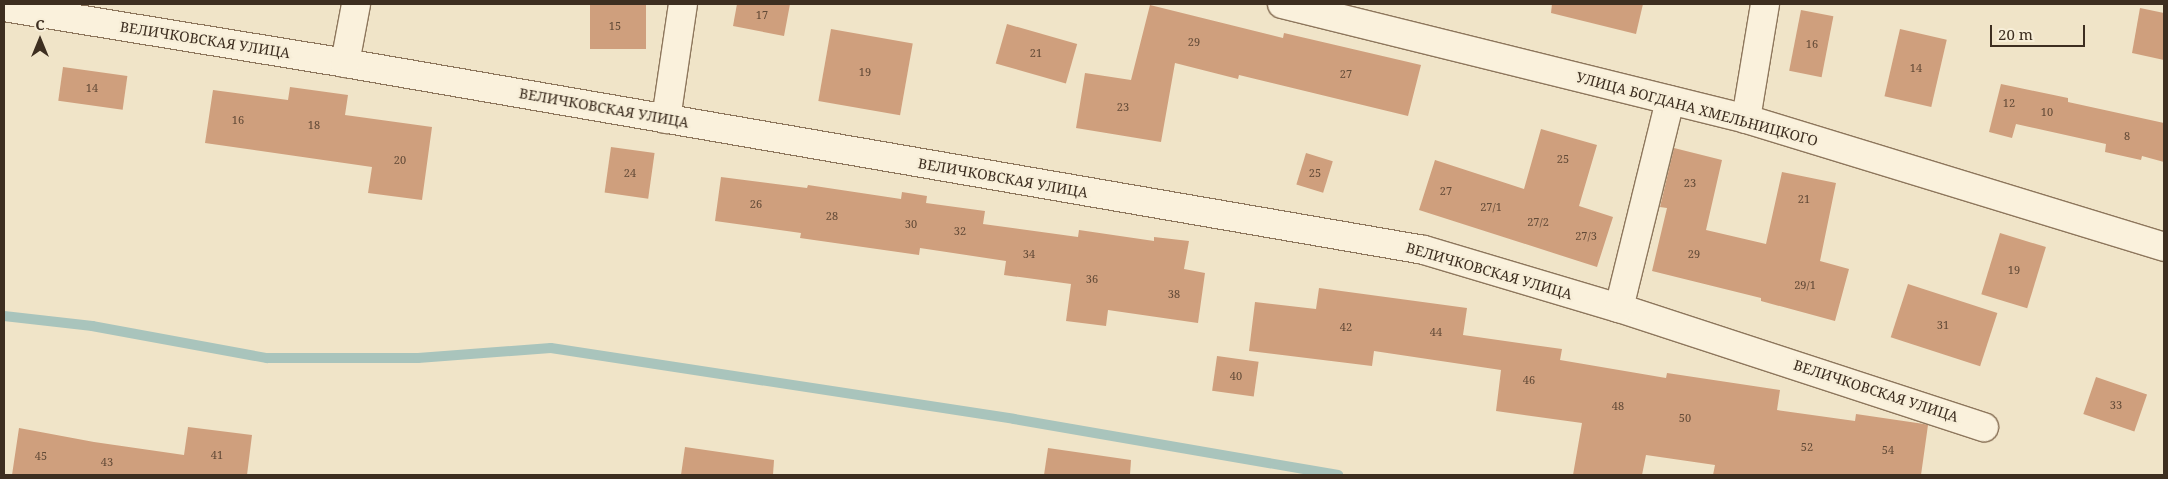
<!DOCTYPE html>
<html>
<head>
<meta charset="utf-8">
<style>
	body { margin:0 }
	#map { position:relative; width:2168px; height:479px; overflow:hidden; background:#f0e4c8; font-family:"Noto Serif",serif }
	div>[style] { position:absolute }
	.stream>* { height:10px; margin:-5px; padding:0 5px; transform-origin:5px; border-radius:5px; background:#a9c4bc }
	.building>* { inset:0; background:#cf9f7d; transform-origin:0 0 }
	.roads { filter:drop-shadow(1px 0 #8d765c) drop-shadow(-1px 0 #8d765c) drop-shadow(0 1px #8d765c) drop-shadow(0 -1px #8d765c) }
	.street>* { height:28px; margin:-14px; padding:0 14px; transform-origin:14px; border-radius:14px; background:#faf1dc }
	span { translate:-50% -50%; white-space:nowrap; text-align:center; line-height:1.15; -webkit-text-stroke:4.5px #f7eed8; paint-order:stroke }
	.number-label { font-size:11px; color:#624a37 }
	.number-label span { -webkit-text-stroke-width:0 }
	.street-label { font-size:14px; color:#3d2e20 }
	.frame { position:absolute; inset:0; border:5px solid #3d2e20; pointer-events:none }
	.north { position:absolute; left:15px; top:15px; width:50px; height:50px; -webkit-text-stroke:4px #f7eed8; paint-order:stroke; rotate:0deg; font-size:14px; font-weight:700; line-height:20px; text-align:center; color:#3d2e20 }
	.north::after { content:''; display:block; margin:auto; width:18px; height:22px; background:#3d2e20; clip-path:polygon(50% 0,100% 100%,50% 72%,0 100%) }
	.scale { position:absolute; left:1990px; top:25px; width:95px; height:22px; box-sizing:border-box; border:2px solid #3d2e20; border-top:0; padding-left:6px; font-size:15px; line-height:18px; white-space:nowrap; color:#3d2e20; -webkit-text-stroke:4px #f7eed8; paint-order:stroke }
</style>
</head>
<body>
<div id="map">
	<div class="stream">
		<div style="left:4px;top:316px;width:89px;rotate:6.5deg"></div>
		<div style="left:92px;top:326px;width:178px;rotate:10.4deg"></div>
		<div style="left:267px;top:358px;width:151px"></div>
		<div style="left:418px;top:358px;width:133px;rotate:-4.3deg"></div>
		<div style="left:551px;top:348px;width:468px;rotate:8.7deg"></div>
		<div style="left:1014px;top:419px;width:329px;rotate:9.8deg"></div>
	</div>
	<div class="building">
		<div style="left:590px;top:4px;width:56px;height:45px"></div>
		<div style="clip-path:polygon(737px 4px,790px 4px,784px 36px,733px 26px)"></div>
		<div style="clip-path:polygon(1552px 4px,1643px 4px,1636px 34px,1551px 13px)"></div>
		<div style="clip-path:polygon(1150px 5px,1283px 38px,1284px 33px,1421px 65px,1408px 116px,1239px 75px,1238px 79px,1175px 63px,1161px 142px,1076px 128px,1085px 73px,1131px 80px)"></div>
		<div style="clip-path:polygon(2140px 8px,2164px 13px,2164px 60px,2132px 53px)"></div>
		<div style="left:1801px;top:10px;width:33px;height:62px;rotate:11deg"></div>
		<div style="left:1007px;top:24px;width:73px;height:41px;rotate:16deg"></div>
		<div style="left:831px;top:29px;width:83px;height:73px;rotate:10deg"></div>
		<div style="left:1900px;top:29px;width:48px;height:69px;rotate:13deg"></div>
		<div style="left:63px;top:67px;width:65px;height:34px;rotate:8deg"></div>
		<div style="clip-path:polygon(2001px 84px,2068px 98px,2068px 102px,2164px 123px,2164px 162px,2142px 156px,2141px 160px,2105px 152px,2106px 144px,2016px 124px,2012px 138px,1989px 132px)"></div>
		<div style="clip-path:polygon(290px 87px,348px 95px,345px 115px,432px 127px,422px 200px,368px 193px,372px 167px,205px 143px,213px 90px,288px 100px)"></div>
		<div style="clip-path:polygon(1541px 129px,1597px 145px,1579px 206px,1613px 217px,1597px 267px,1419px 210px,1435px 160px,1524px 189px)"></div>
		<div style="left:611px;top:147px;width:44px;height:46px;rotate:8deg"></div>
		<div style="clip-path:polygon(1674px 148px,1722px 160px,1706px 230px,1766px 244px,1782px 172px,1836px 183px,1820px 261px,1849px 269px,1835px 321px,1761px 301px,1761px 298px,1652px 271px,1667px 208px,1660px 207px)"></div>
		<div style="left:1306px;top:153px;width:28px;height:33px;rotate:17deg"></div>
		<div style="clip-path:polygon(721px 177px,807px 188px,808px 185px,901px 199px,902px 192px,927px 196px,926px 203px,985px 211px,983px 224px,1078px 237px,1079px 230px,1154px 241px,1154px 237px,1189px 241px,1184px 269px,1205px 273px,1198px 323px,1108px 310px,1106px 326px,1066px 321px,1071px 284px,1004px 275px,1006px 261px,920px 248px,919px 255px,800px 238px,801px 233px,715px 221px)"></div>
		<div style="left:2000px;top:233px;width:48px;height:64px;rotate:17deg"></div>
		<div style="left:1908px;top:284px;width:94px;height:56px;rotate:18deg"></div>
		<div style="clip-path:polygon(1319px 288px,1467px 308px,1463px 335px,1562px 349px,1560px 360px,1666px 378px,1667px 373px,1780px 390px,1777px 410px,1855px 421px,1856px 414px,1924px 424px,1928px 425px,1921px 475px,1713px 475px,1715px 465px,1646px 455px,1642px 475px,1573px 475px,1582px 423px,1496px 411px,1501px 370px,1374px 351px,1372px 366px,1249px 351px,1255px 302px,1316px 309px)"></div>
		<div style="left:1217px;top:356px;width:42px;height:35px;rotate:8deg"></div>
		<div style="left:2096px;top:377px;width:54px;height:39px;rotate:19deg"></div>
		<div style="clip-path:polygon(188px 427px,252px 435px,247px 475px,12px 475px,19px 428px,94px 442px,184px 455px)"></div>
		<div style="clip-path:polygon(685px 447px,774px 460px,773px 475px,681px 475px)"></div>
		<div style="clip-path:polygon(1048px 448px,1131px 460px,1130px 475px,1044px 475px)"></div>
	</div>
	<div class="roads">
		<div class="street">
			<div style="left:1282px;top:4px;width:478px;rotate:13.9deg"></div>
			<div style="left:1746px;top:119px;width:437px;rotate:17deg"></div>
			<div style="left:4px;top:7px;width:346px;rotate:9.3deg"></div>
			<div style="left:345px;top:63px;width:1095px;rotate:9.83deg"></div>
			<div style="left:1424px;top:250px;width:203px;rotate:16.6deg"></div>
			<div style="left:1619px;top:308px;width:384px;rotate:18.1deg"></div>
			<div style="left:345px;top:63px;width:60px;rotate:-79.4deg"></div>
			<div style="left:666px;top:119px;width:116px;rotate:-81.6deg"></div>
			<div style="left:1746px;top:119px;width:117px;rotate:-80.6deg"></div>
			<div style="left:1619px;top:308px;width:214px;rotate:-76.2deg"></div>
		</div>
	</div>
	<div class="number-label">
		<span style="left:762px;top:15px">17</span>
		<span style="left:615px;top:26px">15</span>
		<span style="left:1194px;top:42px">29</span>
		<span style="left:1812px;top:44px">16</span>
		<span style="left:1036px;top:53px">21</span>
		<span style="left:1916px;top:68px">14</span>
		<span style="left:865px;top:72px">19</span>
		<span style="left:1346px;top:74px">27</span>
		<span style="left:92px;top:88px">14</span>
		<span style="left:2009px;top:103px">12</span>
		<span style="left:1123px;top:107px">23</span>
		<span style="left:2047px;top:112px">10</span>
		<span style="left:238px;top:120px">16</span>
		<span style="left:314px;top:125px">18</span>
		<span style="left:2127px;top:136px">8</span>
		<span style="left:1563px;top:159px">25</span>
		<span style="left:400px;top:160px">20</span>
		<span style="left:630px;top:173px">24</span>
		<span style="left:1315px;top:173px">25</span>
		<span style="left:1690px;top:183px">23</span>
		<span style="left:1446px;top:191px">27</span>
		<span style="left:1804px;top:199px">21</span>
		<span style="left:756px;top:204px">26</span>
		<span style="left:1491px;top:207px">27/1</span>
		<span style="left:832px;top:216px">28</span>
		<span style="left:1538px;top:222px">27/2</span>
		<span style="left:911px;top:224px">30</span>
		<span style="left:960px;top:231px">32</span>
		<span style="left:1586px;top:236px">27/3</span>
		<span style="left:1029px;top:254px">34</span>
		<span style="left:1694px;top:254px">29</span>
		<span style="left:2014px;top:270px">19</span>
		<span style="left:1092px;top:279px">36</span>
		<span style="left:1805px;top:285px">29/1</span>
		<span style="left:1174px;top:294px">38</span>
		<span style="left:1943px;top:325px">31</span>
		<span style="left:1346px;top:327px">42</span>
		<span style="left:1436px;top:332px">44</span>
		<span style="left:1236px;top:376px">40</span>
		<span style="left:1529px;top:380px">46</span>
		<span style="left:2116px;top:405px">33</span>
		<span style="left:1618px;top:406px">48</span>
		<span style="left:1685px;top:418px">50</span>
		<span style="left:1807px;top:447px">52</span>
		<span style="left:1888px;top:450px">54</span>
		<span style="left:217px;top:455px">41</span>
		<span style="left:41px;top:456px">45</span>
		<span style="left:107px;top:462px">43</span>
	</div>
	<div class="street-label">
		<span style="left:205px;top:40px;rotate:9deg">ВЕЛИЧКОВСКАЯ УЛИЦА</span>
		<span style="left:604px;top:108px;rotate:10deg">ВЕЛИЧКОВСКАЯ УЛИЦА</span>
		<span style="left:1697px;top:109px;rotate:15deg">УЛИЦА БОГДАНА ХМЕЛЬНИЦКОГО</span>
		<span style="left:1003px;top:178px;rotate:10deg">ВЕЛИЧКОВСКАЯ УЛИЦА</span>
		<span style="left:1489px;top:271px;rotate:16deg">ВЕЛИЧКОВСКАЯ УЛИЦА</span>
		<span style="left:1876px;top:391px;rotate:18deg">ВЕЛИЧКОВСКАЯ УЛИЦА</span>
	</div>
	<div class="frame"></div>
	<div class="north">С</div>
	<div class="scale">20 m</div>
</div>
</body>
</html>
